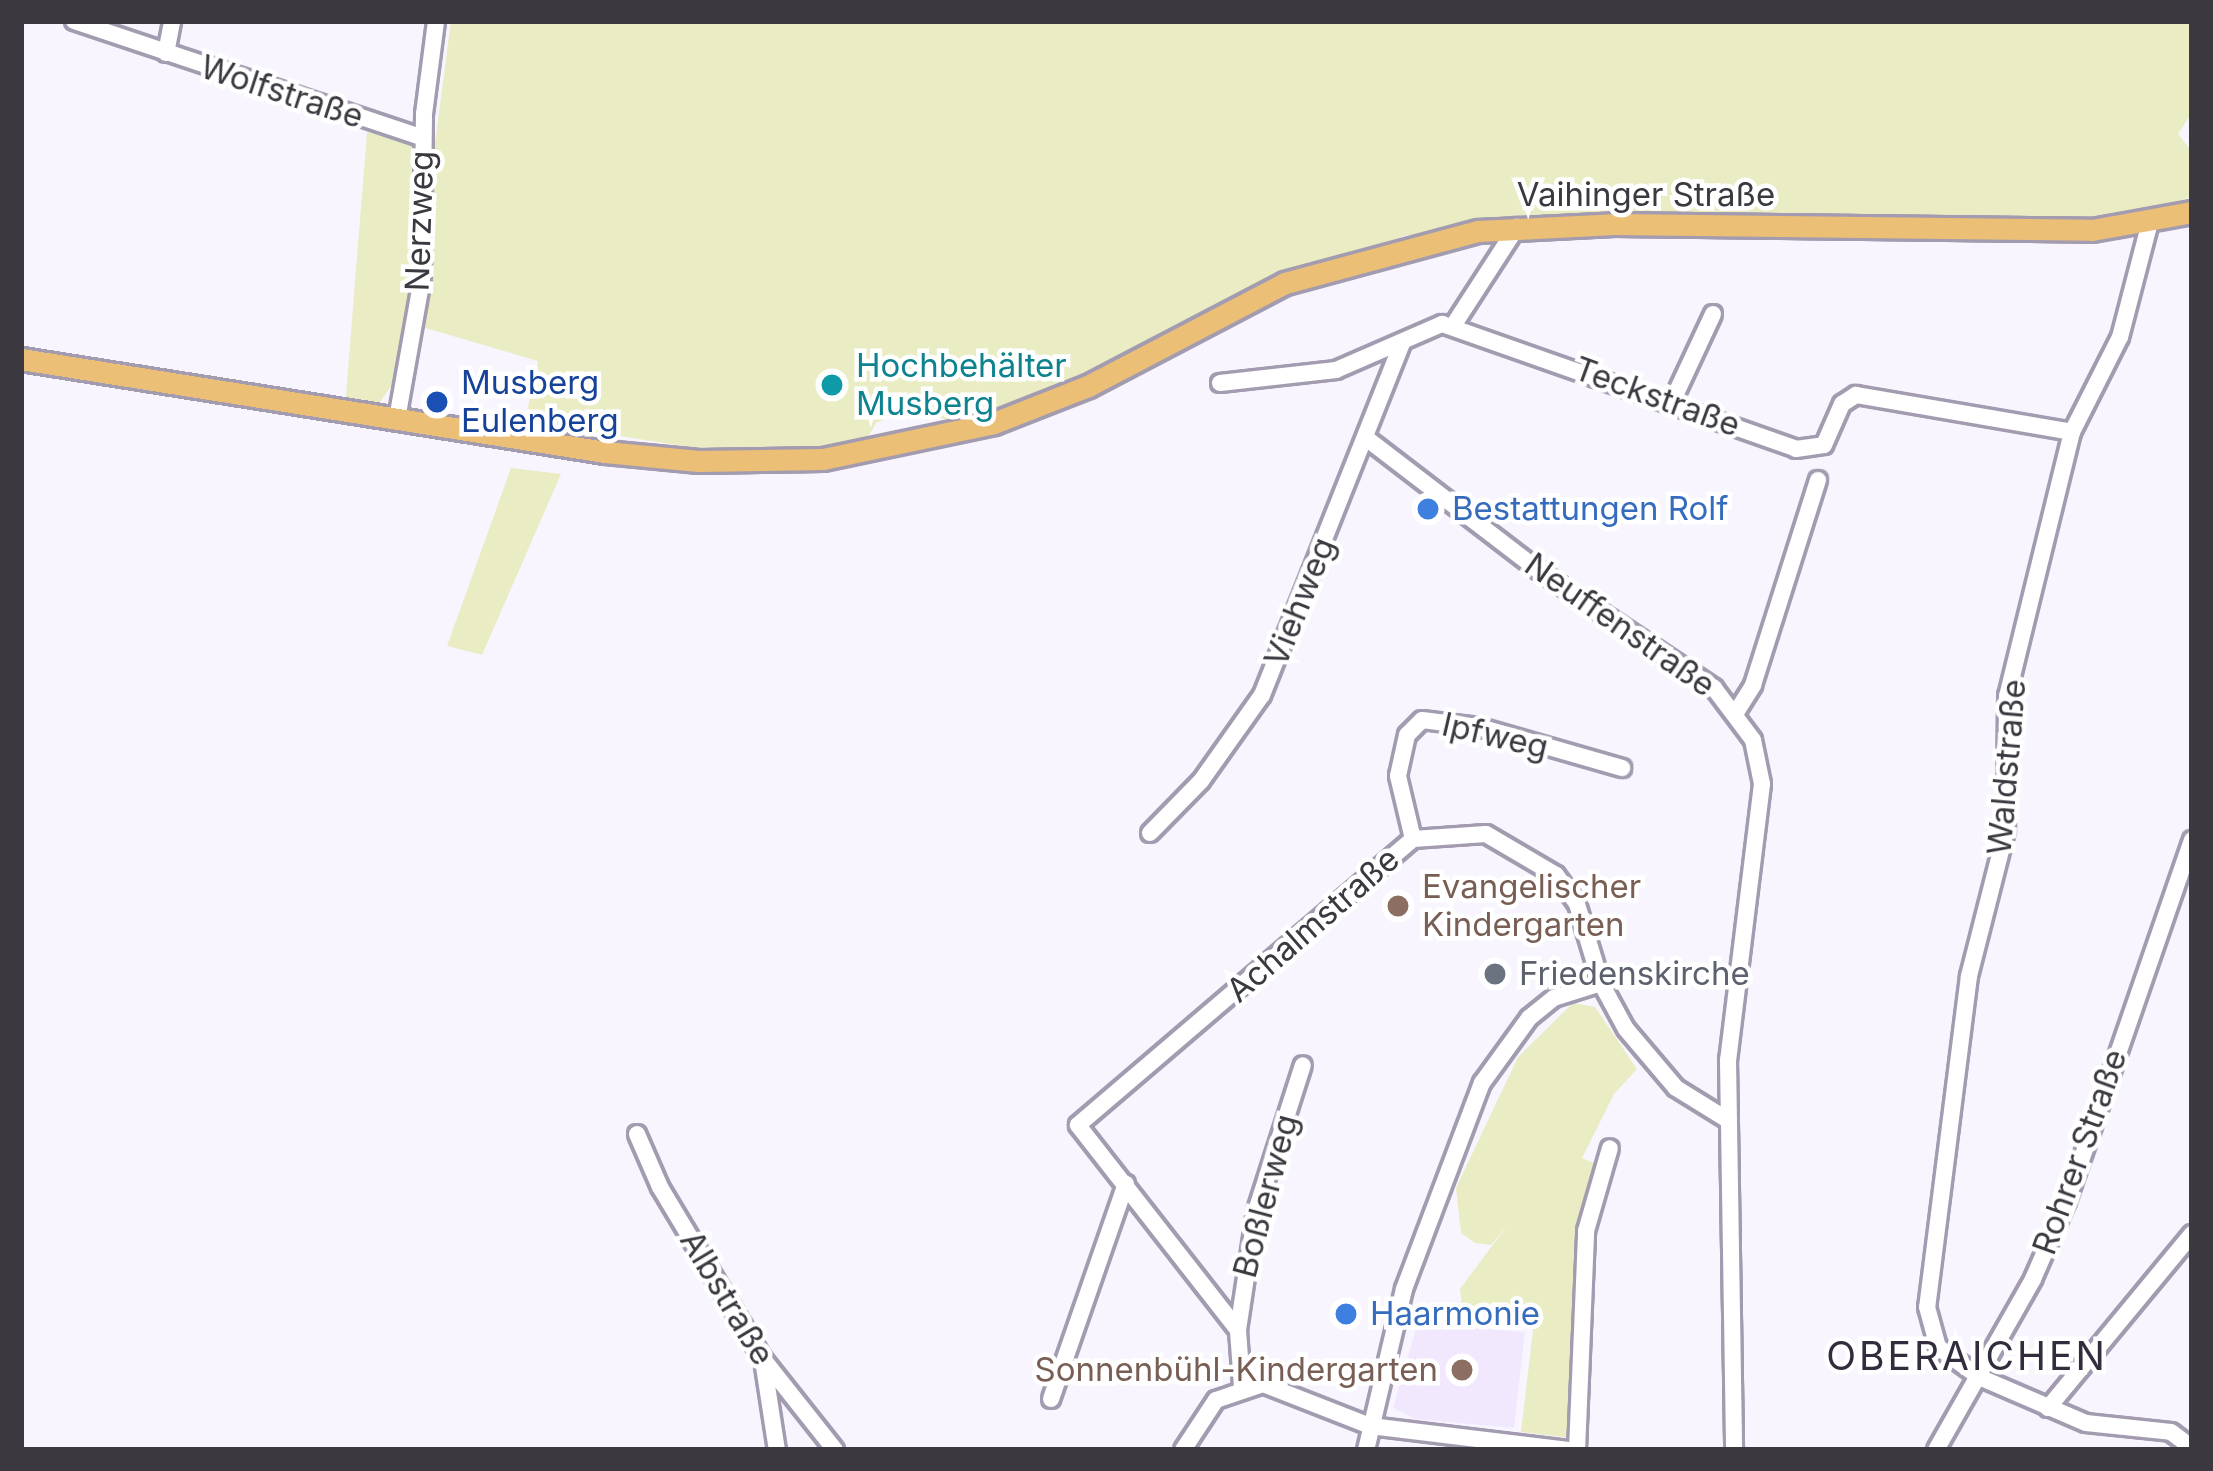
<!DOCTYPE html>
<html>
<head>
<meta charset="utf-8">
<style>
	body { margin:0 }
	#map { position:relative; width:2213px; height:1471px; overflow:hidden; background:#f8f5fe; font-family:Inter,sans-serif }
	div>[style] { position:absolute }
	.education>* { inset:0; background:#f2e8fe }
	.green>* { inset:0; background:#eaecc4 }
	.roads { filter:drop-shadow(3px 0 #a39cb0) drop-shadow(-3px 0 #a39cb0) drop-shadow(0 3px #a39cb0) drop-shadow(0 -3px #a39cb0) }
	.minor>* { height:16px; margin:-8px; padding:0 8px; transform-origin:8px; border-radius:8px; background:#fff }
	.major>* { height:21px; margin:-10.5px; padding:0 10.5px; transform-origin:10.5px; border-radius:10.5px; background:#ecbf76 }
	.dots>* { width:33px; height:33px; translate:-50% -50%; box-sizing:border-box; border:6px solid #fff; border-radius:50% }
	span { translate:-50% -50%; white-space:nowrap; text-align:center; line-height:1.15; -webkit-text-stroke:9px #fff; paint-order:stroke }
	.street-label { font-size:33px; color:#3b3840 }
	.culture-label { font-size:33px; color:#0d838f }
	.left { translate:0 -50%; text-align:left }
	.transit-label { font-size:33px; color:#164399 }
	.shop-label { font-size:33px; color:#366cbe }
	.education-label { font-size:33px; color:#785e54 }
	.right { translate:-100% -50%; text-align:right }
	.worship-label { font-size:33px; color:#5b616d }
	.quarter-label { font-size:39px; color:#322c3c; letter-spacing:3px }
	.frame { position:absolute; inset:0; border:24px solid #3b3840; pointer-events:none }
</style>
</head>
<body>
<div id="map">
	<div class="education">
		<div style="clip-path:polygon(1418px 1322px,1525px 1332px,1514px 1428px,1415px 1419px,1393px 1408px)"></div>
	</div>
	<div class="green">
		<div style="clip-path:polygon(451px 21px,2192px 21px,2192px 113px,2178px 134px,2192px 152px,2192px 197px,2111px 220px,1507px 224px,1403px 236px,992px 414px,959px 423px,910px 409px,876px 423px,862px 448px,790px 451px,689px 447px,525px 421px,538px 361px,422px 327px,429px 273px,392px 385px,380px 402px,345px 407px,367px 132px,434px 151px)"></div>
		<div style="clip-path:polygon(511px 468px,561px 474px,482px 655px,447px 646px)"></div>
		<div style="clip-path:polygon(1573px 1003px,1595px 1007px,1637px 1069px,1614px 1094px,1582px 1158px,1600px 1166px,1575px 1303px,1571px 1438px,1521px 1432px,1533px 1330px,1462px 1305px,1460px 1289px,1509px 1223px,1491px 1245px,1475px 1243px,1461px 1233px,1456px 1188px,1518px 1057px)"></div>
	</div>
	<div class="roads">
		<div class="minor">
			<div style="left:74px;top:21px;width:368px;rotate:18.5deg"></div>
			<div style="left:166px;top:53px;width:33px;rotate:-79deg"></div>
			<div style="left:2150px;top:222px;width:119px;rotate:104.6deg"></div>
			<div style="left:2120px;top:337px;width:106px;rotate:116.8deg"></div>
			<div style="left:2072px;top:432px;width:272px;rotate:103.8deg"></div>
			<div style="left:2007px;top:696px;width:135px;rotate:90.4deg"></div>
			<div style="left:2006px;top:831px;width:150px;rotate:104.3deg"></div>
			<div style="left:1969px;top:976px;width:334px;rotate:97.2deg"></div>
			<div style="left:1927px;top:1307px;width:41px;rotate:74.6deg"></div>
			<div style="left:1938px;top:1347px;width:51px;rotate:36.2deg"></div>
			<div style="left:1979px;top:1377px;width:116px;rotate:23.3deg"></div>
			<div style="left:2086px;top:1423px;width:85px;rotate:6deg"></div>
			<div style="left:2171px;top:1432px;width:26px;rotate:37deg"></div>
			<div style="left:1453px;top:326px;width:118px;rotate:-57.1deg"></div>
			<div style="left:1220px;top:383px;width:117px;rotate:-6.4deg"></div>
			<div style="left:1336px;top:370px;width:116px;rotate:-23.5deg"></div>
			<div style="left:1442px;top:324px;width:375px;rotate:19.4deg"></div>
			<div style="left:1796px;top:449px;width:28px;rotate:-8deg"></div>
			<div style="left:1824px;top:445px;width:45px;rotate:-66.3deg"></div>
			<div style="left:1842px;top:404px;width:17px;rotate:-33deg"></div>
			<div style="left:1856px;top:395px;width:219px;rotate:9.7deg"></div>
			<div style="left:1672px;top:402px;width:97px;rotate:-65deg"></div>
			<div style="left:397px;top:419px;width:143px;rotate:-79.9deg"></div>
			<div style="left:422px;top:278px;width:164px;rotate:-89.3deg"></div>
			<div style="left:424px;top:114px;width:94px;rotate:-82.6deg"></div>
			<div style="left:1366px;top:438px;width:217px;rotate:37.5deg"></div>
			<div style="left:1538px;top:570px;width:212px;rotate:33.8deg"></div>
			<div style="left:1714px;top:688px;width:65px;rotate:53.1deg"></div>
			<div style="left:1753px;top:740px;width:45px;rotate:78.4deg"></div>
			<div style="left:1762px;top:784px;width:278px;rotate:97deg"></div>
			<div style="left:1728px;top:1060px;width:390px;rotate:89.1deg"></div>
			<div style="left:1737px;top:711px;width:31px;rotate:-58deg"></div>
			<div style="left:1753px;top:685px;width:215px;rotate:-72.4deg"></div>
			<div style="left:1150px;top:833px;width:73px;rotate:-45.6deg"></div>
			<div style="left:1201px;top:781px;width:105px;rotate:-54.7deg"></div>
			<div style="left:1262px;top:695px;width:378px;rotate:-68.3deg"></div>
			<div style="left:1413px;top:839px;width:65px;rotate:-103.4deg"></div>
			<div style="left:1398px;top:776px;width:42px;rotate:-77.6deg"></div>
			<div style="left:1407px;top:735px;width:21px;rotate:-45deg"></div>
			<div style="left:1422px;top:720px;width:57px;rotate:7deg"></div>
			<div style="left:1479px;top:727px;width:149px;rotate:16deg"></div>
			<div style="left:637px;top:1134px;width:58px;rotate:66.5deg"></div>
			<div style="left:660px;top:1187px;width:200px;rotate:59.1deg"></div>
			<div style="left:763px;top:1359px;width:116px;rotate:51.6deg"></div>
			<div style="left:1238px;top:1330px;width:120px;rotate:-81.4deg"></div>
			<div style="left:1256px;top:1211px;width:153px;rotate:-72.2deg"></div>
			<div style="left:763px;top:1360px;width:91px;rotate:81.2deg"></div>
			<div style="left:1242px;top:1385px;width:55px;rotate:-94.2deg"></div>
			<div style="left:1238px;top:1330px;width:260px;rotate:-128deg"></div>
			<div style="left:1078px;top:1125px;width:440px;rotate:-40.5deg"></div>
			<div style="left:1413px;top:839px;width:73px;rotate:-3.9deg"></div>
			<div style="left:1486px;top:834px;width:81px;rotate:30.4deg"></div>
			<div style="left:1556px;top:875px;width:36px;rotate:54deg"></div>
			<div style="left:1577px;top:904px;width:83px;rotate:73.1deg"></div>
			<div style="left:1601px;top:983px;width:52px;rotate:61.5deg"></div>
			<div style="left:1626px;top:1029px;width:77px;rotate:49.7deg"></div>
			<div style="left:1676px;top:1088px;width:59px;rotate:31.8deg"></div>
			<div style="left:1051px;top:1399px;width:228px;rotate:-70.8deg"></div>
			<div style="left:2048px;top:1408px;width:226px;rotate:-50.4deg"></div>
			<div style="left:1183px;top:1450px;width:60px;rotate:-56.6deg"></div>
			<div style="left:1216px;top:1400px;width:50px;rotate:-18.8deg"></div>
			<div style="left:1263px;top:1384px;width:115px;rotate:21.4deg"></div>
			<div style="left:1370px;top:1426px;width:200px;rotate:6.9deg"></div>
			<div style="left:1366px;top:1450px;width:165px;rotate:-76.7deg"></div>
			<div style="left:1404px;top:1289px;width:220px;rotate:-69.3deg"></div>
			<div style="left:1482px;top:1083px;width:80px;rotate:-54.1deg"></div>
			<div style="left:1529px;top:1018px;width:32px;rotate:-39deg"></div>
			<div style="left:1554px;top:998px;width:49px;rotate:-17.7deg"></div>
			<div style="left:1577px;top:1450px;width:219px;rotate:-87.6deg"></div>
			<div style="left:1586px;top:1231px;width:86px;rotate:-73.9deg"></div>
			<div style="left:1936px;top:1450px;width:197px;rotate:-60.4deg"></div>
			<div style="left:2033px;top:1279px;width:85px;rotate:-66.4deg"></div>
			<div style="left:2067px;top:1201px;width:382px;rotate:-70.9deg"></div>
		</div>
		<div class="major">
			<div style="left:21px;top:359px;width:591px;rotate:9.05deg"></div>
			<div style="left:605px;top:452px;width:94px;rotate:5.5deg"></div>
			<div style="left:699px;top:461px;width:124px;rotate:-0.9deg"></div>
			<div style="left:823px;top:459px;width:175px;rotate:-11.9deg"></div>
			<div style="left:994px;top:423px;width:101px;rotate:-21.5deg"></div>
			<div style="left:1088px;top:386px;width:222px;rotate:-27.6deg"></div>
			<div style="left:1285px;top:283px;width:200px;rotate:-15.1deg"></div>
			<div style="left:1478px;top:231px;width:136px;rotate:-2.9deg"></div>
			<div style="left:1614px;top:224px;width:478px;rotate:0.7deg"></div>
			<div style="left:2092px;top:230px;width:102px;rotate:-10.2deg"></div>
		</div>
	</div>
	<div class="dots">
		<div style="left:832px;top:385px;background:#0f9aa8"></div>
		<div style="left:437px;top:402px;background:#1a4fb4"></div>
		<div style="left:1428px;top:509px;background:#3f7fe0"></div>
		<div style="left:1398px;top:906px;background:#8d6e63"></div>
		<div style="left:1495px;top:974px;background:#6b7280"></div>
		<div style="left:1346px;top:1314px;background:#3f7fe0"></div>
		<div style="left:1462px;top:1370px;background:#8d6e63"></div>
	</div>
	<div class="street-label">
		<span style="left:282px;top:92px;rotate:18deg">Wolfstraße</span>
		<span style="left:1646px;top:195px">Vaihinger Straße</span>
		<span style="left:420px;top:221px;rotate:-88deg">Nerzweg</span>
		<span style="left:1657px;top:397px;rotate:20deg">Teckstraße</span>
		<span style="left:1300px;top:602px;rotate:-68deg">Viehweg</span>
		<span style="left:1620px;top:625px;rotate:35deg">Neuffenstraße</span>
		<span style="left:1495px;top:736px;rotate:13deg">Ipfweg</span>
		<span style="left:2007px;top:767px;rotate:-85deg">Waldstraße</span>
		<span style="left:1313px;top:925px;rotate:-41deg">Achalmstraße</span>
		<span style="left:2080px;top:1152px;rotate:-70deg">Rohrer Straße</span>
		<span style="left:1266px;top:1196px;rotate:-75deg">Boßlerweg</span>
		<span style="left:727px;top:1298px;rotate:59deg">Albstraße</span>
	</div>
	<div class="culture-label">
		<span class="left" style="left:856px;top:385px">Hochbehälter<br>Musberg</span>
	</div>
	<div class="transit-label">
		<span class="left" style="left:461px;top:402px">Musberg<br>Eulenberg</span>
	</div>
	<div class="shop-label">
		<span class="left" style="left:1452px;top:509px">Bestattungen Rolf</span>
		<span class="left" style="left:1370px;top:1314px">Haarmonie</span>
	</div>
	<div class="education-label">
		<span class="left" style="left:1422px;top:906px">Evangelischer<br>Kindergarten</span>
		<span class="right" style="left:1438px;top:1370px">Sonnenbühl-Kindergarten</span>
	</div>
	<div class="worship-label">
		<span class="left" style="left:1519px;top:974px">Friedenskirche</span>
	</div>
	<div class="quarter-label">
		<span style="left:1967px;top:1356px">OBERAICHEN</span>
	</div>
	<div class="frame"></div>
</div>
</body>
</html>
